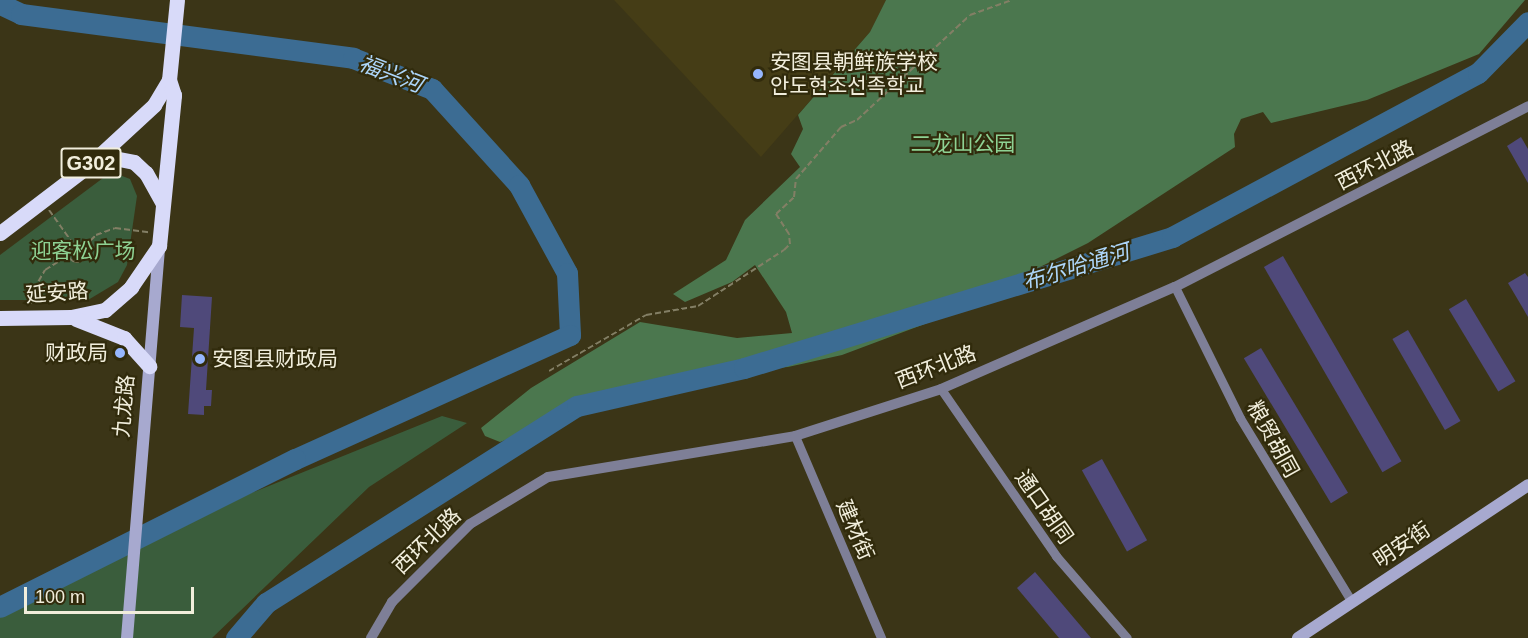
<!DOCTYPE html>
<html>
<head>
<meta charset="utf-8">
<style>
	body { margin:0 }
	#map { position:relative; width:1528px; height:638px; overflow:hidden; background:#3b3517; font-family:Arial,"Noto Sans SC","Noto Sans KR",sans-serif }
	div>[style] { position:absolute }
	.built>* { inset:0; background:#453d16 }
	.green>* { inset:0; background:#3a5d3c }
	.forest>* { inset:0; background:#4b774e }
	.river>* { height:21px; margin:-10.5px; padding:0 10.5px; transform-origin:10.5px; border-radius:10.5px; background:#3c6c93 }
	.building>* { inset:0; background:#4f497a; transform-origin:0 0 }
	.path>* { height:2px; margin-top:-1px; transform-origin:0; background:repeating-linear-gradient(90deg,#837f65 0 6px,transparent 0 9px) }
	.path>.ring { margin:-1px; padding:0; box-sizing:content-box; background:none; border:2px solid #837f65; border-radius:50% }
	.minor>* { height:9px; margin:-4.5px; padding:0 4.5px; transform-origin:4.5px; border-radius:4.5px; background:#7e7f97 }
	.tertiary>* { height:10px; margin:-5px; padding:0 5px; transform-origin:5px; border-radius:5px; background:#7e7f97 }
	.secondary>* { height:12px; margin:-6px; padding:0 6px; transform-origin:6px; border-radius:6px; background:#a7a9cf }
	.trunk>* { height:15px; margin:-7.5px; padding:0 7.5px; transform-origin:7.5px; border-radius:7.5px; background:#d8daf9 }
	.dots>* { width:16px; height:16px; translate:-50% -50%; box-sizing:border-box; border:3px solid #312b0c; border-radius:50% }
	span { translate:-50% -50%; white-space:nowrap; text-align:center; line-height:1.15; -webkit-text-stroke:4.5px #312b0c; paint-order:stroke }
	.shield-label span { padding:2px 4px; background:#312b0c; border:2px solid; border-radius:4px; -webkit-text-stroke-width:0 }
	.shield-label { font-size:20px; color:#f1eedc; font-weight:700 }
	.poi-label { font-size:21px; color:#f1eedc }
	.left { translate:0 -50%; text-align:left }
	.right { translate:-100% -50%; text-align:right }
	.park-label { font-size:21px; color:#8ed293 }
	.street-label { font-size:21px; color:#f1eedc }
	.water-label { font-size:22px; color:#add6fa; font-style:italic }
	.scale { position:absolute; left:24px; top:587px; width:170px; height:27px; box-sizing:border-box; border:3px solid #f1eedc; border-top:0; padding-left:8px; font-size:18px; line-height:21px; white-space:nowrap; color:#f1eedc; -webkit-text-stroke:4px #312b0c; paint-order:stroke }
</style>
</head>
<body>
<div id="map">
	<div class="built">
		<div style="clip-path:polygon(614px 0,886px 0,870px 32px,761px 157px)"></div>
	</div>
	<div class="green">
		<div style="clip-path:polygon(117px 174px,130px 179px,137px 196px,127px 265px,118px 282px,88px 300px,0 300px,0 255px,103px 178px)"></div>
		<div style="clip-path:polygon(442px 416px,467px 423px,369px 487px,212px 638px,0 638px,0 609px,172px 525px)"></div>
	</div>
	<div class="forest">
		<div style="clip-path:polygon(886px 0,1525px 0,1479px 54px,1367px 100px,1271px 123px,1263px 112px,1241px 119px,1234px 134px,1235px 147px,1088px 243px,930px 322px,842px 355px,788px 367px,674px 376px,500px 442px,485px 436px,481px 428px,531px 388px,640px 322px,737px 338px,792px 333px,786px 312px,755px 265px,732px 282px,685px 302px,673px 294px,726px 260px,745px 220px,800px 167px,791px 154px,803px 129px,798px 115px,870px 32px)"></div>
	</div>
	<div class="river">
		<div style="left:0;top:4px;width:23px;rotate:25deg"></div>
		<div style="left:21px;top:14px;width:335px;rotate:7.5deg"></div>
		<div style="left:353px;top:58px;width:85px;rotate:21.4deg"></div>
		<div style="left:432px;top:89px;width:130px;rotate:47.8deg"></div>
		<div style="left:519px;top:185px;width:100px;rotate:61.4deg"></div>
		<div style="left:567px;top:273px;width:62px;rotate:87.2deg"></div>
		<div style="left:570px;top:335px;width:302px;rotate:155.7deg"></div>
		<div style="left:295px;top:459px;width:330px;rotate:153.4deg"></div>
		<div style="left:236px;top:638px;width:46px;rotate:-49.4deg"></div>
		<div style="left:266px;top:603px;width:368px;rotate:-32.4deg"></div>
		<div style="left:577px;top:406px;width:171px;rotate:-12.8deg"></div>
		<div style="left:744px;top:368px;width:448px;rotate:-17deg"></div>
		<div style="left:1172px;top:237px;width:347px;rotate:-28.2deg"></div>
		<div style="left:1478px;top:73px;width:71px;rotate:-45.6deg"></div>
	</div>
	<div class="building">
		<div style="clip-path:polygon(1521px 137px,1528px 149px,1528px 183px,1507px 146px)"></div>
		<div style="left:1283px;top:256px;width:237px;height:22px;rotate:60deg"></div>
		<div style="clip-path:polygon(1525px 273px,1528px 277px,1528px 317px,1508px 283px)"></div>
		<div style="clip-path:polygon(182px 295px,212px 297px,206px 390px,212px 390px,211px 406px,204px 406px,204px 415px,188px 414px,194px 328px,180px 327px)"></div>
		<div style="left:1466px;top:299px;width:96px;height:20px;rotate:59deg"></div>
		<div style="left:1408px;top:330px;width:105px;height:18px;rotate:60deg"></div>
		<div style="left:1261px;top:348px;width:169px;height:20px;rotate:59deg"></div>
		<div style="left:1102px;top:459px;width:93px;height:23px;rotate:61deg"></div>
		<div style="clip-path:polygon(1035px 572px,1091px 638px,1059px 638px,1017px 588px)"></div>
	</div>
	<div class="path">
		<div style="left:49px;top:210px;width:43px;rotate:54.5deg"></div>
		<div class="ring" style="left:68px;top:244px;width:16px;height:16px"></div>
		<div style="left:84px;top:247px;width:17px;rotate:-45deg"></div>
		<div style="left:96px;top:235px;width:20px;rotate:-20deg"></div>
		<div style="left:115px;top:228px;width:34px;rotate:7deg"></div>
		<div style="left:31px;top:304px;width:15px;rotate:-79deg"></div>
		<div style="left:34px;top:289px;width:22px;rotate:-60deg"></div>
		<div style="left:45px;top:270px;width:28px;rotate:-32deg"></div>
		<div style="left:549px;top:371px;width:112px;rotate:-30deg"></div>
		<div style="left:646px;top:315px;width:53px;rotate:-9.8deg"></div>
		<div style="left:698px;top:306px;width:103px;rotate:-33.1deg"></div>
		<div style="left:784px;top:250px;width:8px;rotate:-45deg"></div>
		<div style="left:790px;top:244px;width:10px;rotate:-96deg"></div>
		<div style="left:789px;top:234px;width:24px;rotate:-123deg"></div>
		<div style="left:776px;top:214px;width:25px;rotate:-43deg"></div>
		<div style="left:794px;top:197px;width:18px;rotate:-84deg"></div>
		<div style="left:796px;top:179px;width:69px;rotate:-49.1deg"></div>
		<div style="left:841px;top:127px;width:17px;rotate:-24deg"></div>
		<div style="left:857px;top:120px;width:154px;rotate:-42.9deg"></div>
		<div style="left:970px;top:15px;width:45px;rotate:-19.7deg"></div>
	</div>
	<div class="minor">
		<div style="left:1175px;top:287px;width:146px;rotate:63.6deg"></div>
		<div style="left:1240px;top:418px;width:215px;rotate:58.7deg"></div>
		<div style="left:941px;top:389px;width:203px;rotate:55.4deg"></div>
		<div style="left:1056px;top:556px;width:108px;rotate:49.1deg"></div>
		<div style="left:795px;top:436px;width:220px;rotate:66.9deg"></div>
	</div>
	<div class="tertiary">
		<div style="left:371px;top:638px;width:42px;rotate:-59.7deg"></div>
		<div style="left:392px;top:602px;width:110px;rotate:-45deg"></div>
		<div style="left:470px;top:524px;width:91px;rotate:-31.1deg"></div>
		<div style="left:548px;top:477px;width:250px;rotate:-9.4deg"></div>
		<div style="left:795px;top:436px;width:153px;rotate:-17.8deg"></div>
		<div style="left:941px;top:389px;width:255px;rotate:-23.6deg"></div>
		<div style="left:1175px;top:287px;width:397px;rotate:-27.1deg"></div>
	</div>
	<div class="secondary">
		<div style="left:127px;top:638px;width:392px;rotate:-85.3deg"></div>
		<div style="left:1298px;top:638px;width:276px;rotate:-33.6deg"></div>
	</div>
	<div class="trunk">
		<div style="left:88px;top:166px;width:27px;rotate:-17deg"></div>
		<div style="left:114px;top:158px;width:20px;rotate:11deg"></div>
		<div style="left:134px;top:162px;width:16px;rotate:43deg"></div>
		<div style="left:146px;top:173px;width:35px;rotate:61deg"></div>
		<div style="left:0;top:233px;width:111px;rotate:-37.3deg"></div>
		<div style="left:88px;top:166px;width:90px;rotate:-42.7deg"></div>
		<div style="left:154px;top:105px;width:29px;rotate:-59deg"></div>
		<div style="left:0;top:318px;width:71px;rotate:-0.8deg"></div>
		<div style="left:71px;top:317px;width:35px;rotate:-12deg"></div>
		<div style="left:105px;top:310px;width:35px;rotate:-41deg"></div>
		<div style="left:131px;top:287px;width:50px;rotate:-55.7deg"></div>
		<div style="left:159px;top:246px;width:152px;rotate:-84.3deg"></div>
		<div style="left:174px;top:95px;width:16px;rotate:-108deg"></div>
		<div style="left:169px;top:80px;width:80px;rotate:-84.3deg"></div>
		<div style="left:76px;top:319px;width:52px;rotate:21.6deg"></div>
		<div style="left:124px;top:338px;width:38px;rotate:48deg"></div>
	</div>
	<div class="dots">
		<div style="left:758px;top:74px;background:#96b6fd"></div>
		<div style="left:120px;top:353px;background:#96b6fd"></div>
		<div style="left:200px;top:359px;background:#96b6fd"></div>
	</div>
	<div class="shield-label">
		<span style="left:91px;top:163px">G302</span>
	</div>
	<div class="poi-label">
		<span class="left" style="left:770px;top:74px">安图县朝鲜族学校<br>안도현조선족학교</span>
		<span class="right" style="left:108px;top:353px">财政局</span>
		<span class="left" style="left:212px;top:359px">安图县财政局</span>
	</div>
	<div class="park-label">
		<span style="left:963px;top:144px">二龙山公园</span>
		<span style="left:83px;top:251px">迎客松广场</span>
	</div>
	<div class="street-label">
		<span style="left:1375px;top:165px;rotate:-27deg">西环北路</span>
		<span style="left:57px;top:293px;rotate:-4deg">延安路</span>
		<span style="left:936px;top:367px;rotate:-21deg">西环北路</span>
		<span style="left:124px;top:406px;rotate:-85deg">九龙路</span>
		<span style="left:1273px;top:439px;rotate:61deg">粮贸胡同</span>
		<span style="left:1044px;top:507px;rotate:55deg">通口胡同</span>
		<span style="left:855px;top:530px;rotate:67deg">建材街</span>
		<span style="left:427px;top:541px;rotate:-44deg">西环北路</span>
		<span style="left:1402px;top:545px;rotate:-34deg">明安街</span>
	</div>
	<div class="water-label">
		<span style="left:391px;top:74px;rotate:21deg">福兴河</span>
		<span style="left:1076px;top:267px;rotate:-17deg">布尔哈通河</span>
	</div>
	<div class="scale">100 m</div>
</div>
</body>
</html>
